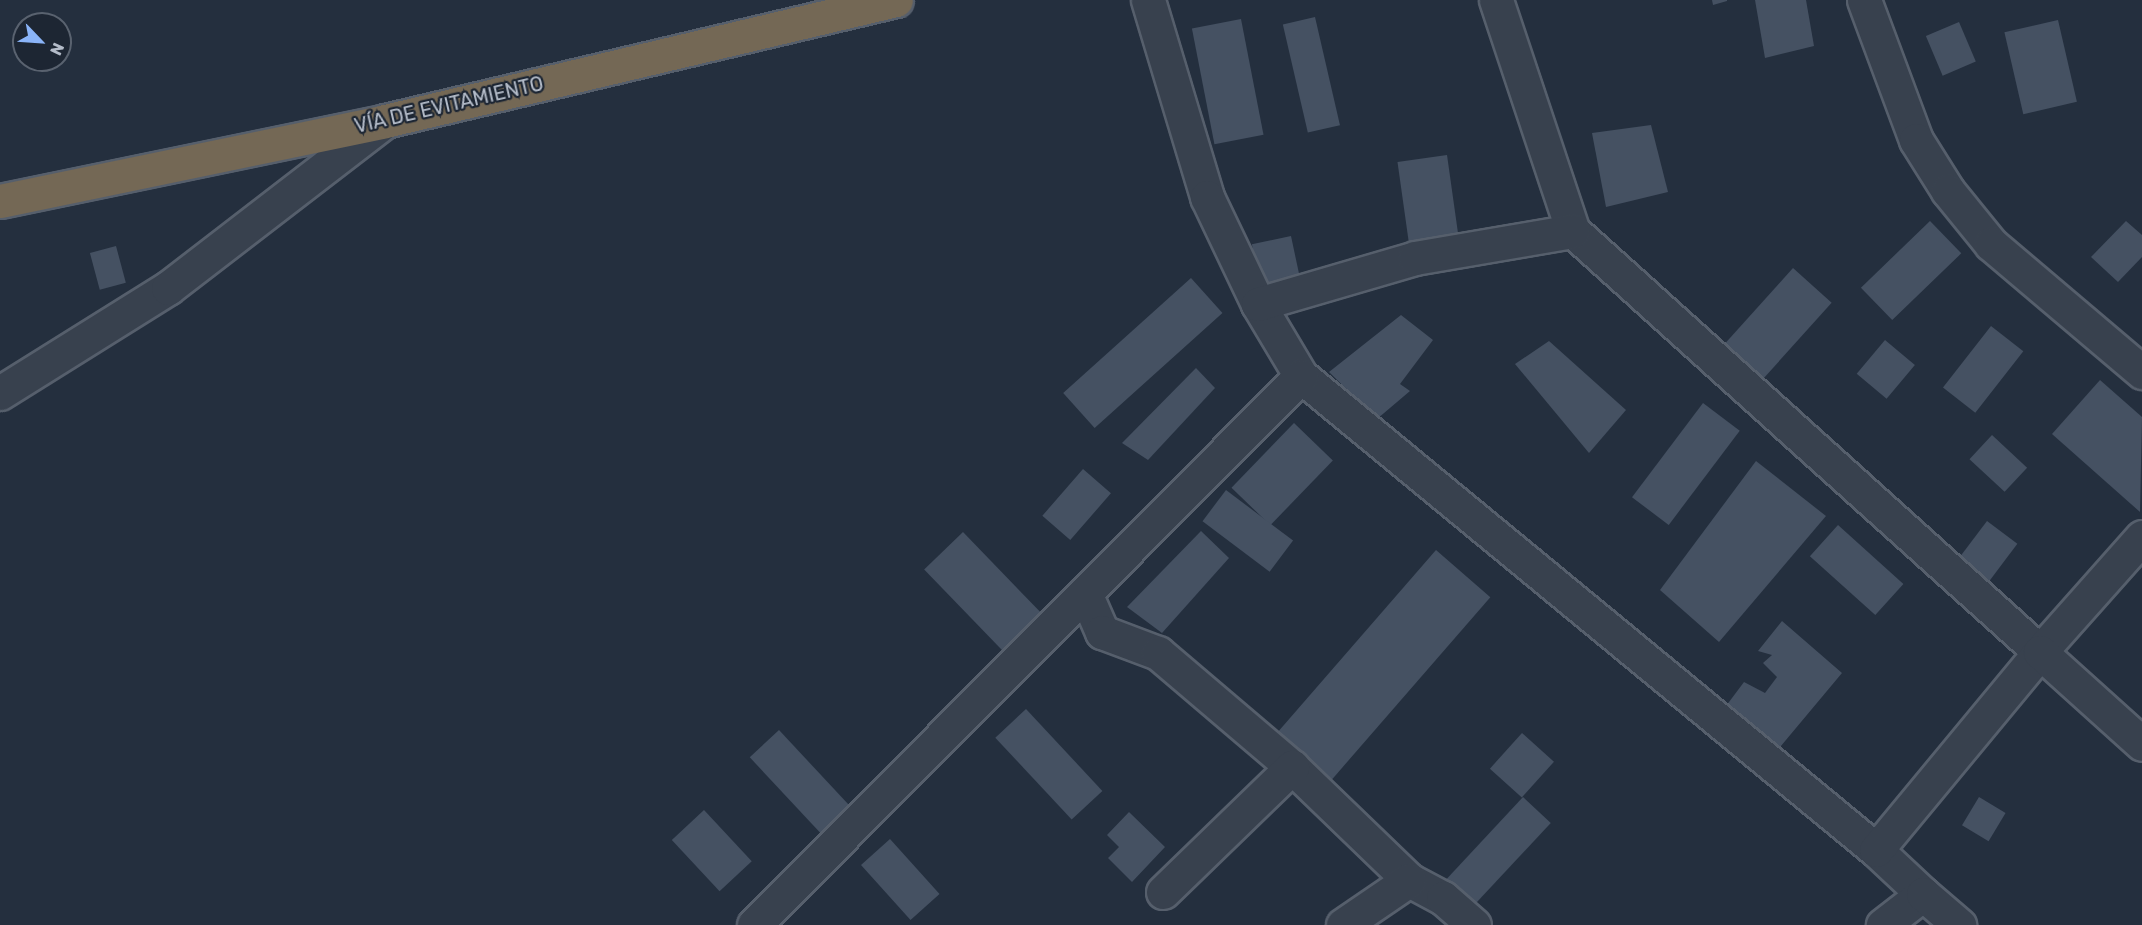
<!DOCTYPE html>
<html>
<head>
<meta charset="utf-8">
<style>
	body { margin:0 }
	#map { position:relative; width:2142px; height:925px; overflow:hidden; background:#242f3e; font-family:Rubik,sans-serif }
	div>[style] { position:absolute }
	.building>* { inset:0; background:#455162; transform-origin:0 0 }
	.roads { filter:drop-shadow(2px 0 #565f6c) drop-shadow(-2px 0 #565f6c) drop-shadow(0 2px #565f6c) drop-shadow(0 -2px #565f6c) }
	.minor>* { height:33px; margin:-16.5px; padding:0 16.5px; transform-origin:16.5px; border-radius:16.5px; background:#38414e }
	.highway>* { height:33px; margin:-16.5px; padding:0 16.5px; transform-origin:16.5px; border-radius:16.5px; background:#746855 }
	span { translate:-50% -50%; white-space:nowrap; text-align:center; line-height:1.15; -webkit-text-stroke:4.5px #1d2633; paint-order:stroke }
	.street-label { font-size:20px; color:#b4bcc9 }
	.north { position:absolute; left:12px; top:12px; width:60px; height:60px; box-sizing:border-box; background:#1d2633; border:2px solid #59626f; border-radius:50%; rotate:115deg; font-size:16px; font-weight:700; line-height:24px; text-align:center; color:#b4bcc9 }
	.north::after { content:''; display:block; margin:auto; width:21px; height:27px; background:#8ab4f8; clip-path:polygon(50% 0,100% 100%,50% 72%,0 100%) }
</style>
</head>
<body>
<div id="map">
	<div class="building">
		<div style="clip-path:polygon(1712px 0,1727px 0,1727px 1px,1713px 5px)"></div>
		<div style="clip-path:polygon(1755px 0,1806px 0,1814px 46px,1765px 58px)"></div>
		<div style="left:1315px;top:17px;width:111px;height:33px;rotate:77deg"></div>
		<div style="left:1241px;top:19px;width:118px;height:50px;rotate:79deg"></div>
		<div style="left:2058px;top:20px;width:84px;height:55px;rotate:77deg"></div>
		<div style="left:1959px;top:22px;width:43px;height:36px;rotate:67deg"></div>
		<div style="clip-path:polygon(1651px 125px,1668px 192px,1606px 207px,1592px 133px)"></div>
		<div style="left:1447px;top:155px;width:96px;height:50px;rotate:82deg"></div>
		<div style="left:1930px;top:221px;width:45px;height:96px;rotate:46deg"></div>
		<div style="clip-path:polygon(2126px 221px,2142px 235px,2142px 257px,2118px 282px,2091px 257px)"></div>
		<div style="left:1291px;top:236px;width:42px;height:40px;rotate:78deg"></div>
		<div style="left:116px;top:246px;width:38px;height:27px;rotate:75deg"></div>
		<div style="left:1793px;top:268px;width:52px;height:110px;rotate:42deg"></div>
		<div style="left:1191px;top:278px;width:47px;height:172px;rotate:48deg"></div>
		<div style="clip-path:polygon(1401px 315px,1433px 340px,1400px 384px,1410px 391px,1377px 419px,1329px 372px)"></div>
		<div style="left:1991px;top:326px;width:41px;height:78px;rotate:38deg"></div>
		<div style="left:1885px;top:340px;width:39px;height:44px;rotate:40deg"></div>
		<div style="clip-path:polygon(1549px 341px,1626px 410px,1589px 453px,1515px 364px)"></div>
		<div style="clip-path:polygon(1196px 368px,1215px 388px,1148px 460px,1122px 443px)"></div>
		<div style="clip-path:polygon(2100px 380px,2142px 417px,2140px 512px,2052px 434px)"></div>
		<div style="left:1703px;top:403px;width:46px;height:118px;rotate:37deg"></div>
		<div style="left:1294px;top:423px;width:54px;height:90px;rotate:44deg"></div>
		<div style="left:1992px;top:435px;width:48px;height:33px;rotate:43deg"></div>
		<div style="clip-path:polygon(1756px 461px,1826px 516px,1719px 642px,1660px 590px)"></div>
		<div style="left:1083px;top:469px;width:37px;height:62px;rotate:41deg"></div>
		<div style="left:1226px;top:490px;width:84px;height:39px;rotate:37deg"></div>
		<div style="left:1987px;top:521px;width:38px;height:48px;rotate:37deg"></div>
		<div style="left:1838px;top:525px;width:88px;height:42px;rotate:42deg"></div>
		<div style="clip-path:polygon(1201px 531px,1229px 558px,1162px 633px,1127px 607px)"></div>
		<div style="left:963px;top:532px;width:112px;height:54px;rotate:46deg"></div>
		<div style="left:1436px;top:550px;width:72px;height:245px;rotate:41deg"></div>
		<div style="clip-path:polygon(1782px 621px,1842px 673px,1775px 753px,1723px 710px,1744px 682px,1765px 693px,1777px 677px,1763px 663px,1772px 655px,1758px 651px)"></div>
		<div style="left:1026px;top:709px;width:112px;height:42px;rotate:47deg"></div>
		<div style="left:779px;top:730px;width:105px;height:40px;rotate:47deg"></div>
		<div style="left:1522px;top:733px;width:43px;height:48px;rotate:42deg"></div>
		<div style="left:1523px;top:797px;width:38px;height:113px;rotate:43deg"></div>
		<div style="left:1979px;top:797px;width:31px;height:33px;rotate:31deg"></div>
		<div style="left:704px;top:810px;width:70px;height:44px;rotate:47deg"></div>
		<div style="clip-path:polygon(1129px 812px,1165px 847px,1132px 882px,1108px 858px,1119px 847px,1107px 835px)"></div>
		<div style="left:890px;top:839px;width:74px;height:39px;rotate:48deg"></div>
	</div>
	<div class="roads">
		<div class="minor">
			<div style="left:1148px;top:0;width:206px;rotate:73.3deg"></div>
			<div style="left:1207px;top:197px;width:119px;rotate:64.5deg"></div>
			<div style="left:1258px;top:304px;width:84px;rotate:59.2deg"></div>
			<div style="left:1301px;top:376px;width:745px;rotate:39.5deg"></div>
			<div style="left:1876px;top:850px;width:64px;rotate:43.1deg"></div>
			<div style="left:1923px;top:894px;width:51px;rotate:142.2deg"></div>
			<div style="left:1496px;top:0;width:243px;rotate:71.6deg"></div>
			<div style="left:1573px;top:231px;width:629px;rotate:42.03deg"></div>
			<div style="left:2040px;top:652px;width:257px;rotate:129.6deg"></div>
			<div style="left:1864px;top:0;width:149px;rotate:69.6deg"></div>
			<div style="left:1916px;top:140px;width:60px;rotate:57.9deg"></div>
			<div style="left:1948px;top:191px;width:68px;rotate:50.9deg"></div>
			<div style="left:1991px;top:244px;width:198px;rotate:40.3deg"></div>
			<div style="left:1258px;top:304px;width:164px;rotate:-16.3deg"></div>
			<div style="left:1415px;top:258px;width:160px;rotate:-9.7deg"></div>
			<div style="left:0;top:393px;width:198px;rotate:-32deg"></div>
			<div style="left:168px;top:288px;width:274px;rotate:-37.6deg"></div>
			<div style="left:2142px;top:537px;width:154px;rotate:131.6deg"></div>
			<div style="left:2040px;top:652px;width:137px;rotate:42deg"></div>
			<div style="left:1085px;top:593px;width:43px;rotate:66.4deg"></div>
			<div style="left:1102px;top:632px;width:60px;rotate:20.6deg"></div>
			<div style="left:1158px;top:653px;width:176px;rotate:40.4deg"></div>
			<div style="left:1292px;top:767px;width:163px;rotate:44deg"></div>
			<div style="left:1409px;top:880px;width:38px;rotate:28deg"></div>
			<div style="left:1443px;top:898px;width:41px;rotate:41.1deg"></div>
			<div style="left:1163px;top:892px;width:180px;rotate:-44.1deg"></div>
			<div style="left:1923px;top:894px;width:48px;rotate:40.7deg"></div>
			<div style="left:754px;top:925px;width:775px;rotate:-45.1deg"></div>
			<div style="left:1343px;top:925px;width:80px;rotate:-34.3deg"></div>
		</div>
		<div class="highway">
			<div style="left:0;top:201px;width:393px;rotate:-11.7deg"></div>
			<div style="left:385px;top:121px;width:525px;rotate:-13.32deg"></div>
		</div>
	</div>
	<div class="street-label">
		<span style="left:449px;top:105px;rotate:-13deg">VÍA DE EVITAMIENTO</span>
	</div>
	<div class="north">N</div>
</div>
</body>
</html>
